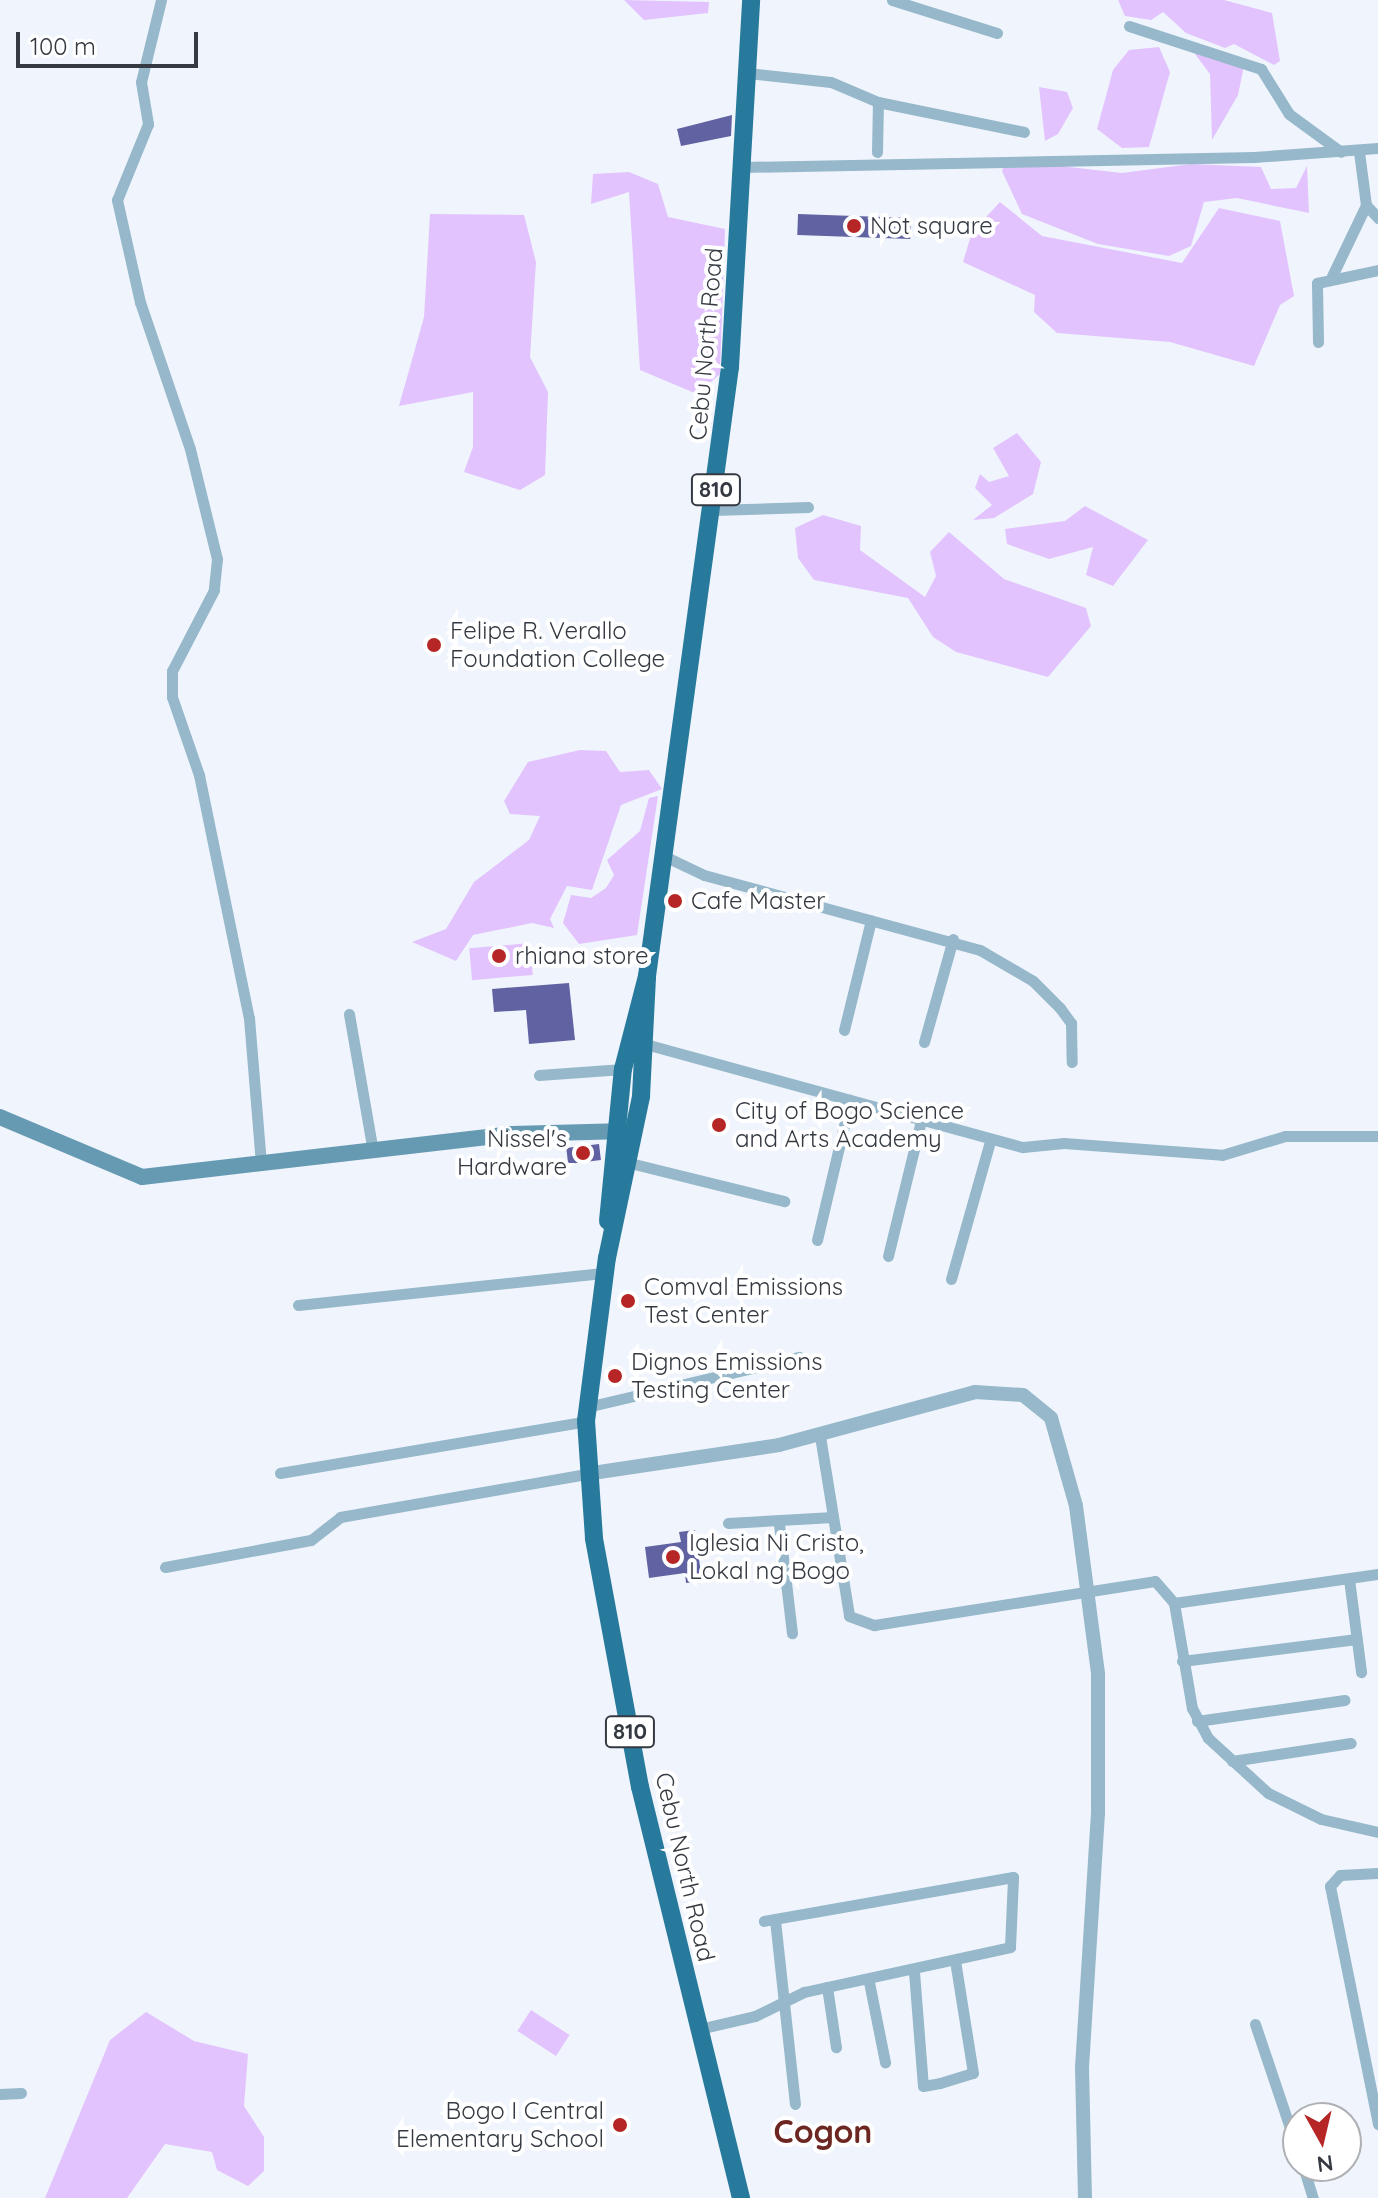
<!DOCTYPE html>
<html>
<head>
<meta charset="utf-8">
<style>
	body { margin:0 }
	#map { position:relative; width:1378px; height:2198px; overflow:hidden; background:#f0f5fd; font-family:Quicksand,sans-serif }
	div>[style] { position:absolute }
	.green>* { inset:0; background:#e2c3fe; transform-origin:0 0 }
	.building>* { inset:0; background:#6162a1; transform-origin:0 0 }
	.minor>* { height:11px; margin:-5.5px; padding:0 5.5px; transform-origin:5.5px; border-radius:5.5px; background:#96b8ca }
	.tertiary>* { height:14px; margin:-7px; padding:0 7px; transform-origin:7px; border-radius:7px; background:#96b8ca }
	.secondary>* { height:16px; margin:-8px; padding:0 8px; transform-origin:8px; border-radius:8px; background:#669ab3 }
	.trunk>* { height:18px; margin:-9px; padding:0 9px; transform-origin:9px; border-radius:9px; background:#287a9c }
	.dots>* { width:22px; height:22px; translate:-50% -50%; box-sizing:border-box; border:4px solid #fff; border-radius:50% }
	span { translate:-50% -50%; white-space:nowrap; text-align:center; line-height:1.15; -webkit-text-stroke:8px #fff; paint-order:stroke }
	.shield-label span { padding:2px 6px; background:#fff; border:2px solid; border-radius:6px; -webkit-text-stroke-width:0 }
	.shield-label { font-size:22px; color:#353a42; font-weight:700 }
	.poi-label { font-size:24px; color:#353a42 }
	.left { translate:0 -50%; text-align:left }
	.right { translate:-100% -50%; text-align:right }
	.street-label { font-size:24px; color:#353a42 }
	.district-label { font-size:32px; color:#6d2723; font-weight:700 }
	.north { position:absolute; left:1282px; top:2102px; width:80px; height:80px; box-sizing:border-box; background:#fff; border:2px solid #aeb0b3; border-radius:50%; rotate:172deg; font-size:22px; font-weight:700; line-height:32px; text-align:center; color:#353a42 }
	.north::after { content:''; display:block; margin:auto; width:28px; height:36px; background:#b62626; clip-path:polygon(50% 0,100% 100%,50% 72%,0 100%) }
	.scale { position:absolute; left:16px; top:32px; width:182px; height:36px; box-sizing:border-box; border:4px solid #353a42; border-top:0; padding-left:10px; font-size:24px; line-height:28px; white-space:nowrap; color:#353a42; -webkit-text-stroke:6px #fff; paint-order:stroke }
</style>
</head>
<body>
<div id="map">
	<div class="green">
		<div style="clip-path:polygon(624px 0,709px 2px,708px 13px,644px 20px)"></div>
		<div style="clip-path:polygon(1118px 0,1224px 0,1272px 13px,1280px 61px,1274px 65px,1234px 44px,1225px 48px,1186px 33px,1163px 12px,1151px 20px,1125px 16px)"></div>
		<div style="clip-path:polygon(1159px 47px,1170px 72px,1149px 147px,1122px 148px,1097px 129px,1113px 70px,1129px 50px)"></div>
		<div style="clip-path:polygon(1195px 54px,1221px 54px,1244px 66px,1238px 95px,1212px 140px,1210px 74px)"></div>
		<div style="clip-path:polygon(1039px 87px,1067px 92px,1073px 108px,1058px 134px,1045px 141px)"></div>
		<div style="clip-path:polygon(1006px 160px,1122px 173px,1191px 164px,1261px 167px,1271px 189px,1296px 188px,1307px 166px,1309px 213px,1237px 198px,1204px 202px,1191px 246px,1169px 256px,1098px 244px,1022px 214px,1002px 171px)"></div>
		<div style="clip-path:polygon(629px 172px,658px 184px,668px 217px,725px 229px,720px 374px,697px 394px,640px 370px,629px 192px,591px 204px,593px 174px)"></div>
		<div style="clip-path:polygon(1000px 202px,1042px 236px,1182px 263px,1219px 208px,1280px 221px,1294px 296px,1280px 305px,1254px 366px,1170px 342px,1057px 333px,1034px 312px,1035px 295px,963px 262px,972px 232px)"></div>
		<div style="clip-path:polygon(430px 214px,524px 215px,536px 262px,530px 357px,548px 392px,545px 475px,520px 490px,464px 472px,473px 447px,473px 392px,399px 406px,424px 317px)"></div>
		<div style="clip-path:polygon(1017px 433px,1041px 462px,1033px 494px,994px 518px,973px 520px,992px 505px,975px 488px,980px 474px,989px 482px,1009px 476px,993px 448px)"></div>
		<div style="clip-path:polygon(1085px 506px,1148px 540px,1113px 586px,1086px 575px,1093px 547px,1049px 559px,1007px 544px,1005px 529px,1065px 521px)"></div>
		<div style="clip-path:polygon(823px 515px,861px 526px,860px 550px,925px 597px,936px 576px,930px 552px,949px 532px,1004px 579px,1086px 608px,1091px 626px,1048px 677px,956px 652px,933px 637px,908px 598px,814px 580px,798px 558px,795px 528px)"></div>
		<div style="clip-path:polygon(580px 750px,606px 751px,620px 772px,649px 770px,662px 789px,621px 805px,592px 890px,567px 886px,550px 919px,554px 928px,532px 923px,473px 935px,456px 961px,412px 942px,446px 929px,474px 882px,529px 840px,540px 816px,510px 814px,504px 801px,528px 762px)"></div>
		<div style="clip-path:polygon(658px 796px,637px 935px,579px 944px,563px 923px,571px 895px,591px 898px,606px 888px,614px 875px,607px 860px,640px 831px,649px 798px)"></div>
		<div style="left:530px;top:943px;width:32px;height:61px;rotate:85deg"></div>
		<div style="left:531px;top:2010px;width:46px;height:25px;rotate:33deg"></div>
		<div style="clip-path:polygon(146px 2012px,194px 2041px,248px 2054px,244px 2106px,264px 2137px,264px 2171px,248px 2186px,217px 2170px,212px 2152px,165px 2144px,127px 2198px,45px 2198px,110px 2040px)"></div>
	</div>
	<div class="building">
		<div style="clip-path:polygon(732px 115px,731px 136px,681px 146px,677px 129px)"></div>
		<div style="left:798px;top:214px;width:113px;height:21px;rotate:2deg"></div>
		<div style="clip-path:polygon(569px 983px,575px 1040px,529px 1044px,526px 1010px,494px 1012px,492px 989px)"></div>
		<div style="left:599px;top:1144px;width:16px;height:33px;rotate:83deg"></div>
		<div style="clip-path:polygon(695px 1530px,702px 1581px,686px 1583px,685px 1573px,649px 1578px,645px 1547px,681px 1542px,679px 1532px)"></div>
	</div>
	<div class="minor">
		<div style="left:161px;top:0;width:84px;rotate:103.7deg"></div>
		<div style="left:141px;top:82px;width:43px;rotate:80.5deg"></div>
		<div style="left:148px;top:124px;width:82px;rotate:112.2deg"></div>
		<div style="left:117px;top:200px;width:105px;rotate:77.3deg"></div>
		<div style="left:140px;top:302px;width:155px;rotate:71.2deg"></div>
		<div style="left:190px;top:449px;width:113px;rotate:76.2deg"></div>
		<div style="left:217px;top:559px;width:31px;rotate:96deg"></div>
		<div style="left:214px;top:590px;width:91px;rotate:117.4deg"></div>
		<div style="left:172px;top:671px;width:26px;rotate:90deg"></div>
		<div style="left:172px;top:697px;width:83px;rotate:70.9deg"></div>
		<div style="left:199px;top:775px;width:248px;rotate:78.4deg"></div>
		<div style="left:249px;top:1018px;width:145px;rotate:85.3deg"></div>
		<div style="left:892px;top:0;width:110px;rotate:17.4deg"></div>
		<div style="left:1129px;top:26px;width:139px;rotate:18deg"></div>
		<div style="left:1261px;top:69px;width:53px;rotate:58.1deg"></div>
		<div style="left:1289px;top:114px;width:64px;rotate:36.2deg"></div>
		<div style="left:748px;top:73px;width:83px;rotate:6.2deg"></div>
		<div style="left:831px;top:82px;width:51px;rotate:23.1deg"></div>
		<div style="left:878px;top:102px;width:149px;rotate:11.6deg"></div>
		<div style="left:877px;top:152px;width:50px;rotate:-88.9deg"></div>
		<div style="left:744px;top:167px;width:510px;rotate:-1.12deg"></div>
		<div style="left:1254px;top:157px;width:124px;rotate:-4.2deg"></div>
		<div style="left:1366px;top:205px;width:18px;rotate:47deg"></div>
		<div style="left:1332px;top:276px;width:79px;rotate:-64.4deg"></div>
		<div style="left:1366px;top:205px;width:53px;rotate:-97.5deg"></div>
		<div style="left:1318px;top:342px;width:59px;rotate:-91deg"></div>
		<div style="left:1317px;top:283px;width:62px;rotate:-12deg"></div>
		<div style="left:713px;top:510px;width:95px;rotate:-1.8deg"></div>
		<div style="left:664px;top:856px;width:44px;rotate:25.4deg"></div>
		<div style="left:704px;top:875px;width:286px;rotate:15.2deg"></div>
		<div style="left:980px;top:950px;width:61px;rotate:30.3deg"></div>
		<div style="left:1033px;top:981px;width:38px;rotate:45deg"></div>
		<div style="left:1060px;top:1008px;width:19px;rotate:54deg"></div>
		<div style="left:1071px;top:1023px;width:39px;rotate:89deg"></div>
		<div style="left:349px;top:1014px;width:139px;rotate:80.1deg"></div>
		<div style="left:844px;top:1030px;width:113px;rotate:-76.2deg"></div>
		<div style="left:638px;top:1042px;width:399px;rotate:15.3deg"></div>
		<div style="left:1023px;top:1147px;width:41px;rotate:-5.6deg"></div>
		<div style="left:1064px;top:1143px;width:158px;rotate:4.3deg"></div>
		<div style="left:1222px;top:1155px;width:66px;rotate:-16.8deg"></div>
		<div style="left:1285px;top:1136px;width:93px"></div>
		<div style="left:924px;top:1042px;width:107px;rotate:-74.3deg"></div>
		<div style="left:539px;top:1075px;width:84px;rotate:-4.1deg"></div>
		<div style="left:630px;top:1163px;width:159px;rotate:13.9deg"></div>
		<div style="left:817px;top:1240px;width:144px;rotate:-76.7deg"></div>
		<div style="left:888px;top:1256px;width:139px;rotate:-76.3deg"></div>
		<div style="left:951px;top:1279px;width:143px;rotate:-74.2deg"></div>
		<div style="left:298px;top:1305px;width:309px;rotate:-6deg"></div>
		<div style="left:587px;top:1407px;width:218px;rotate:-13.3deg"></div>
		<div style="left:820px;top:1436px;width:182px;rotate:80.8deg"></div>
		<div style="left:849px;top:1616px;width:27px;rotate:20deg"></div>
		<div style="left:874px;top:1625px;width:284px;rotate:-8.9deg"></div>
		<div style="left:1155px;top:1581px;width:29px;rotate:49deg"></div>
		<div style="left:1174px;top:1603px;width:107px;rotate:80.3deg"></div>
		<div style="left:1192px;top:1708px;width:34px;rotate:62deg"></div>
		<div style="left:1208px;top:1738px;width:81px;rotate:42.5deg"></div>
		<div style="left:1268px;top:1793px;width:59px;rotate:26.1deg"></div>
		<div style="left:1321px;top:1819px;width:58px;rotate:12.8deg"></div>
		<div style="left:280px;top:1473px;width:310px;rotate:-9.6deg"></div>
		<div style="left:728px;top:1523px;width:105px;rotate:-3.3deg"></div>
		<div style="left:779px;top:1524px;width:110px;rotate:83.2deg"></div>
		<div style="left:165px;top:1567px;width:148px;rotate:-10.5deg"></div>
		<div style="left:311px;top:1540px;width:37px;rotate:-38deg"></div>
		<div style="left:340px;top:1517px;width:250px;rotate:-9.9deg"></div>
		<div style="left:1349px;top:1579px;width:94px;rotate:82.6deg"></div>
		<div style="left:1174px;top:1603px;width:206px;rotate:-8.1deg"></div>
		<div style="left:1182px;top:1661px;width:176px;rotate:-7.2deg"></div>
		<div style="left:1197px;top:1721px;width:149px;rotate:-8.1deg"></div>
		<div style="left:1232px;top:1761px;width:120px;rotate:-8.6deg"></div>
		<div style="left:1378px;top:1873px;width:38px;rotate:177deg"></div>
		<div style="left:1340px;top:1875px;width:15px;rotate:132deg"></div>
		<div style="left:1330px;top:1886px;width:243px;rotate:78.6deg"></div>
		<div style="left:775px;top:1920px;width:185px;rotate:83.8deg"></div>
		<div style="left:914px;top:1972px;width:114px;rotate:85.5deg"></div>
		<div style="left:923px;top:2086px;width:17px;rotate:-10deg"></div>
		<div style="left:940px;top:2083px;width:34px;rotate:-17deg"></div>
		<div style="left:973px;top:2073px;width:113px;rotate:-99.1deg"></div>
		<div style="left:869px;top:1982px;width:82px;rotate:78.7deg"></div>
		<div style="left:827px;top:1987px;width:61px;rotate:81.5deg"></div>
		<div style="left:1255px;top:2024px;width:135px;rotate:71.4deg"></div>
		<div style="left:699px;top:2029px;width:57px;rotate:-13.1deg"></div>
		<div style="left:755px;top:2016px;width:55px;rotate:-26.1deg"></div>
		<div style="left:804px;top:1992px;width:211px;rotate:-12.3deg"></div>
		<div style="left:1010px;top:1947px;width:70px;rotate:-87.5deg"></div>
		<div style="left:1013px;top:1877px;width:253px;rotate:170deg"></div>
		<div style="left:0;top:2094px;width:21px;rotate:-3deg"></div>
		<div style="left:1303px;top:2166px;width:34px;rotate:73deg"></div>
	</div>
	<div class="tertiary">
		<div style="left:586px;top:1474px;width:195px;rotate:-8.5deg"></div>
		<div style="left:779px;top:1445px;width:203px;rotate:-15.1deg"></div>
		<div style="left:975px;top:1392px;width:48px;rotate:3.6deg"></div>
		<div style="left:1023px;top:1395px;width:36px;rotate:39deg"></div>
		<div style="left:1051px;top:1418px;width:91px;rotate:74.1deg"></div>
		<div style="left:1076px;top:1506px;width:169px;rotate:82.5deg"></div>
		<div style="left:1098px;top:1674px;width:139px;rotate:90deg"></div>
		<div style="left:1098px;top:1813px;width:255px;rotate:93.6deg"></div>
		<div style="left:1082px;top:2067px;width:131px;rotate:88.7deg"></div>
	</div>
	<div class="secondary">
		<div style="left:0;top:1117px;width:154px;rotate:22.9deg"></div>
		<div style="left:142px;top:1177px;width:372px;rotate:-6.6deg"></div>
		<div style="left:512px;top:1134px;width:114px;rotate:-1.5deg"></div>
	</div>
	<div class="trunk">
		<div style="left:608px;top:1221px;width:153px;rotate:-84.4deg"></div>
		<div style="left:623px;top:1069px;width:96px;rotate:-75.5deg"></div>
		<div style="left:741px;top:2198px;width:423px;rotate:-103.8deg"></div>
		<div style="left:640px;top:1787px;width:253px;rotate:-100.5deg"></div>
		<div style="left:594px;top:1538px;width:117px;rotate:-93.9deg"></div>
		<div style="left:586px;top:1421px;width:164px;rotate:-82.7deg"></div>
		<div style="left:607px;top:1258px;width:166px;rotate:-78.1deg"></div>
		<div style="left:641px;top:1096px;width:120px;rotate:-87.1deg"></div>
		<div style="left:647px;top:976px;width:615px;rotate:-82.24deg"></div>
		<div style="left:730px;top:367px;width:368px;rotate:-86.7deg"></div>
	</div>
	<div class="dots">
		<div style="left:854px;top:226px;background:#b62626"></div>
		<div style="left:434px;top:645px;background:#b62626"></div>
		<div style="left:675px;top:901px;background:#b62626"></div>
		<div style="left:499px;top:956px;background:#b62626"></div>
		<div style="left:719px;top:1125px;background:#b62626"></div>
		<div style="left:583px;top:1153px;background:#b62626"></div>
		<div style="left:628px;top:1301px;background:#b62626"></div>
		<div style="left:615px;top:1376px;background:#b62626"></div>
		<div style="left:673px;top:1557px;background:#b62626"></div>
		<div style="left:620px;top:2125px;background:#b62626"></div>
	</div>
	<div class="shield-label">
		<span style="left:716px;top:490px">810</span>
		<span style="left:630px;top:1732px">810</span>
	</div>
	<div class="poi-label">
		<span class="left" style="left:870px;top:226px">Not square</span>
		<span class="left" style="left:450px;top:645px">Felipe R. Verallo<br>Foundation College</span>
		<span class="left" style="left:691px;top:901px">Cafe Master</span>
		<span class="left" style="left:515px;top:956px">rhiana store</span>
		<span class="left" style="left:735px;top:1125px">City of Bogo Science<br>and Arts Academy</span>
		<span class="right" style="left:567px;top:1153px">Nissel's<br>Hardware</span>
		<span class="left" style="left:644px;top:1301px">Comval Emissions<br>Test Center</span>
		<span class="left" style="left:631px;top:1376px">Dignos Emissions<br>Testing Center</span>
		<span class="left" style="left:689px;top:1557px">Iglesia Ni Cristo,<br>Lokal ng Bogo</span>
		<span class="right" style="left:604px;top:2125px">Bogo I Central<br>Elementary School</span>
	</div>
	<div class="street-label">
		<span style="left:706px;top:344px;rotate:-85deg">Cebu North Road</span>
		<span style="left:685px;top:1867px;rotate:77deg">Cebu North Road</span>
	</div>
	<div class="district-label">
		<span style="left:823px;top:2131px">Cogon</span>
	</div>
	<div class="north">N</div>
	<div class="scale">100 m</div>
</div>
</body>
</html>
